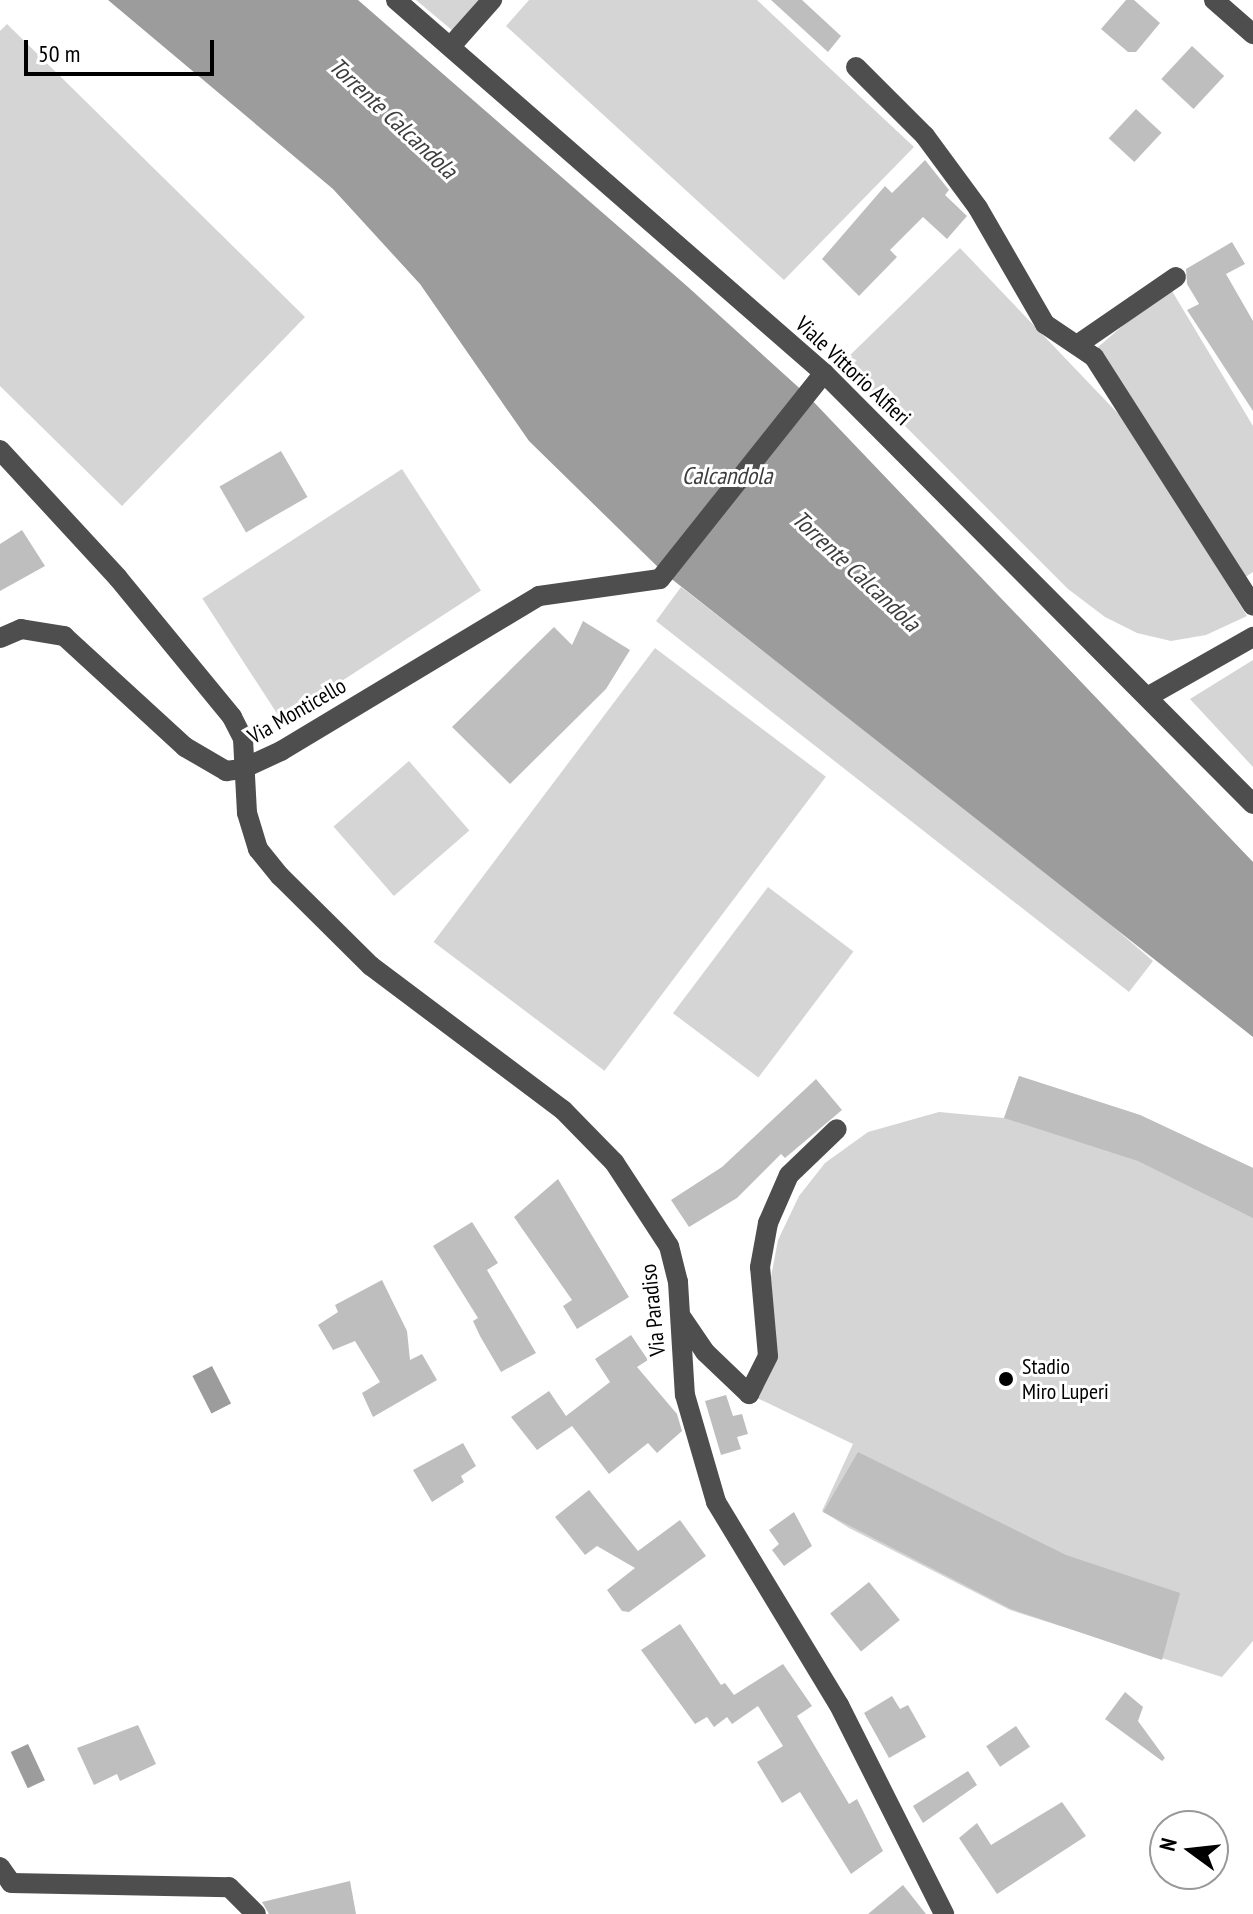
<!DOCTYPE html>
<html>
<head>
<meta charset="utf-8">
<style>
	body { margin:0 }
	#map { position:relative; width:1253px; height:1914px; overflow:hidden; background:#fff; font-family:"PT Sans Narrow",sans-serif }
	div>[style] { position:absolute }
	.green>* { inset:0; background:#d5d5d5; transform-origin:0 0 }
	.water>* { inset:0; background:#9c9c9c; transform-origin:0 0 }
	.building>* { inset:0; background:#bebebe; transform-origin:0 0 }
	.minor>* { height:20px; margin:-10px; padding:0 10px; transform-origin:10px; border-radius:10px; background:#4e4e4e }
	.dots>* { width:22px; height:22px; translate:-50% -50%; box-sizing:border-box; border:4px solid #fff; border-radius:50% }
	span { translate:-50% -50%; white-space:nowrap; text-align:center; line-height:1.15; -webkit-text-stroke:6px #fff; paint-order:stroke }
	.street-label { font-size:22px; color:#000 }
	.poi-label { font-size:22px; color:#000 }
	.left { translate:0 -50%; text-align:left }
	.water-label { font-size:24px; color:#3d3d3d; font-style:italic }
	.north { position:absolute; left:1149px; top:1810px; width:80px; height:80px; box-sizing:border-box; background:#fff; border:2px solid #999; border-radius:50%; rotate:285deg; font-size:22px; font-weight:700; line-height:32px; text-align:center; color:#000 }
	.north::after { content:''; display:block; margin:auto; width:28px; height:36px; background:#000; clip-path:polygon(50% 0,100% 100%,50% 72%,0 100%) }
	.scale { position:absolute; left:24px; top:40px; width:190px; height:36px; box-sizing:border-box; border:4px solid #000; border-top:0; padding-left:10px; font-size:24px; line-height:28px; white-space:nowrap; color:#000; -webkit-text-stroke:6px #fff; paint-order:stroke }
</style>
</head>
<body>
<div id="map">
	<div class="green">
		<div style="clip-path:polygon(416px 0,480px 0,453px 31px)"></div>
		<div style="clip-path:polygon(529px 0,757px 0,914px 147px,784px 280px,506px 26px)"></div>
		<div style="clip-path:polygon(7px 24px,305px 317px,122px 506px,0 386px,0 31px)"></div>
		<div style="clip-path:polygon(960px 248px,1129px 425px,1247px 616px,1206px 635px,1171px 641px,1137px 633px,1105px 617px,1068px 589px,842px 363px)"></div>
		<div style="clip-path:polygon(1169px 286px,1253px 426px,1253px 572px,1244px 578px,1098px 347px)"></div>
		<div style="left:402px;top:469px;width:145px;height:238px;rotate:57deg"></div>
		<div style="clip-path:polygon(681px 587px,1076px 895px,1153px 961px,1129px 992px,656px 621px)"></div>
		<div style="left:655px;top:648px;width:214px;height:368px;rotate:37deg"></div>
		<div style="clip-path:polygon(1253px 660px,1253px 767px,1190px 699px)"></div>
		<div style="left:409px;top:761px;width:92px;height:100px;rotate:49deg"></div>
		<div style="left:768px;top:887px;width:107px;height:158px;rotate:37deg"></div>
		<div style="clip-path:polygon(1019px 1076px,1140px 1115px,1253px 1168px,1253px 1641px,1222px 1677px,1010px 1610px,849px 1528px,822px 1511px,853px 1444px,749px 1394px,773px 1319px,771px 1277px,778px 1240px,799px 1196px,825px 1163px,868px 1132px,939px 1112px,1004px 1118px)"></div>
	</div>
	<div class="water">
		<div style="clip-path:polygon(108px 0,358px 0,688px 287px,807px 395px,1253px 862px,1253px 1037px,664px 573px,529px 441px,420px 284px,333px 189px)"></div>
		<div style="left:212px;top:1366px;width:42px;height:22px;rotate:63deg"></div>
		<div style="left:28px;top:1744px;width:40px;height:19px;rotate:65deg"></div>
	</div>
	<div class="building">
		<div style="clip-path:polygon(771px 0,802px 0,841px 36px,828px 52px)"></div>
		<div style="clip-path:polygon(1126px 0,1134px 0,1160px 23px,1136px 52px,1128px 52px,1101px 29px)"></div>
		<div style="left:1192px;top:46px;width:44px;height:45px;rotate:43deg"></div>
		<div style="left:1136px;top:109px;width:35px;height:40px;rotate:43deg"></div>
		<div style="clip-path:polygon(925px 160px,949px 190px,945px 195px,967px 216px,947px 239px,923px 217px,890px 250px,897px 257px,859px 296px,822px 259px,885px 186px,892px 193px)"></div>
		<div style="clip-path:polygon(1232px 242px,1245px 264px,1226px 274px,1253px 321px,1253px 411px,1187px 310px,1199px 304px,1187px 284px,1186px 269px)"></div>
		<div style="left:281px;top:451px;width:53px;height:71px;rotate:60deg"></div>
		<div style="clip-path:polygon(22px 530px,45px 566px,0 591px,0 544px)"></div>
		<div style="clip-path:polygon(583px 621px,630px 650px,606px 689px,510px 784px,452px 727px,554px 627px,572px 645px)"></div>
		<div style="clip-path:polygon(1019px 1076px,1140px 1115px,1253px 1168px,1253px 1218px,1138px 1161px,1004px 1118px)"></div>
		<div style="clip-path:polygon(816px 1079px,842px 1110px,785px 1158px,781px 1154px,737px 1198px,689px 1227px,671px 1200px,722px 1167px)"></div>
		<div style="clip-path:polygon(558px 1179px,629px 1297px,577px 1329px,563px 1306px,572px 1300px,514px 1217px)"></div>
		<div style="clip-path:polygon(472px 1222px,498px 1263px,487px 1270px,536px 1353px,501px 1372px,480px 1336px,473px 1321px,478px 1318px,433px 1246px)"></div>
		<div style="clip-path:polygon(382px 1280px,407px 1331px,410px 1360px,422px 1354px,437px 1380px,373px 1417px,362px 1393px,380px 1382px,355px 1341px,333px 1350px,318px 1325px,338px 1312px,335px 1305px)"></div>
		<div style="clip-path:polygon(631px 1335px,648px 1360px,637px 1367px,677px 1414px,682px 1431px,657px 1453px,648px 1443px,609px 1474px,572px 1426px,537px 1450px,511px 1417px,549px 1391px,566px 1416px,610px 1382px,595px 1359px)"></div>
		<div style="clip-path:polygon(726px 1395px,733px 1416px,742px 1414px,748px 1434px,737px 1437px,741px 1449px,721px 1455px,705px 1401px)"></div>
		<div style="clip-path:polygon(463px 1443px,476px 1466px,461px 1476px,464px 1482px,432px 1502px,413px 1470px)"></div>
		<div style="clip-path:polygon(858px 1452px,1066px 1555px,1180px 1593px,1162px 1660px,1011px 1609px,823px 1512px)"></div>
		<div style="clip-path:polygon(589px 1490px,638px 1551px,680px 1520px,706px 1556px,629px 1612px,622px 1611px,607px 1590px,635px 1568px,597px 1546px,585px 1555px,555px 1517px)"></div>
		<div style="clip-path:polygon(794px 1512px,812px 1546px,784px 1566px,772px 1550px,779px 1544px,769px 1530px)"></div>
		<div style="left:869px;top:1582px;width:49px;height:50px;rotate:51deg"></div>
		<div style="clip-path:polygon(680px 1624px,721px 1685px,725px 1683px,734px 1695px,783px 1664px,812px 1706px,797px 1716px,849px 1804px,857px 1799px,883px 1851px,851px 1874px,800px 1792px,782px 1803px,757px 1762px,783px 1746px,758px 1706px,732px 1724px,727px 1717px,714px 1727px,707px 1717px,695px 1724px,641px 1650px)"></div>
		<div style="clip-path:polygon(1125px 1692px,1143px 1707px,1138px 1721px,1165px 1758px,1162px 1761px,1105px 1719px)"></div>
		<div style="clip-path:polygon(892px 1696px,900px 1709px,908px 1705px,926px 1737px,889px 1758px,864px 1713px)"></div>
		<div style="clip-path:polygon(138px 1725px,156px 1764px,120px 1781px,117px 1774px,94px 1785px,77px 1748px)"></div>
		<div style="left:1016px;top:1726px;width:25px;height:36px;rotate:56deg"></div>
		<div style="clip-path:polygon(968px 1771px,977px 1785px,923px 1823px,913px 1806px)"></div>
		<div style="clip-path:polygon(1062px 1802px,1086px 1836px,997px 1894px,959px 1838px,977px 1823px,991px 1845px)"></div>
		<div style="clip-path:polygon(350px 1881px,356px 1914px,269px 1914px,262px 1902px)"></div>
		<div style="clip-path:polygon(903px 1885px,926px 1914px,868px 1914px)"></div>
	</div>
	<div class="minor">
		<div style="left:396px;top:0;width:568px;rotate:41.07deg"></div>
		<div style="left:824px;top:373px;width:608px;rotate:45.13deg"></div>
		<div style="left:1214px;top:0;width:52px;rotate:41.1deg"></div>
		<div style="left:451px;top:46px;width:62px;rotate:-48.3deg"></div>
		<div style="left:856px;top:67px;width:98px;rotate:45deg"></div>
		<div style="left:925px;top:136px;width:89px;rotate:53.6deg"></div>
		<div style="left:978px;top:208px;width:134px;rotate:60deg"></div>
		<div style="left:1045px;top:324px;width:59px;rotate:34deg"></div>
		<div style="left:1094px;top:357px;width:295px;rotate:57.4deg"></div>
		<div style="left:1077px;top:345px;width:120px;rotate:-34.5deg"></div>
		<div style="left:0;top:450px;width:174px;rotate:47.3deg"></div>
		<div style="left:118px;top:578px;width:180px;rotate:50.6deg"></div>
		<div style="left:232px;top:717px;width:25px;rotate:63deg"></div>
		<div style="left:243px;top:739px;width:74px;rotate:86.9deg"></div>
		<div style="left:247px;top:813px;width:38px;rotate:73deg"></div>
		<div style="left:258px;top:849px;width:35px;rotate:51deg"></div>
		<div style="left:280px;top:876px;width:128px;rotate:44.7deg"></div>
		<div style="left:371px;top:966px;width:240px;rotate:36.9deg"></div>
		<div style="left:563px;top:1110px;width:73px;rotate:45.6deg"></div>
		<div style="left:614px;top:1162px;width:100px;rotate:56.8deg"></div>
		<div style="left:669px;top:1246px;width:37px;rotate:76deg"></div>
		<div style="left:678px;top:1282px;width:113px;rotate:86.5deg"></div>
		<div style="left:685px;top:1395px;width:111px;rotate:73.8deg"></div>
		<div style="left:716px;top:1502px;width:237px;rotate:58.8deg"></div>
		<div style="left:839px;top:1705px;width:234px;rotate:63.3deg"></div>
		<div style="left:0;top:638px;width:23px;rotate:-23deg"></div>
		<div style="left:21px;top:629px;width:44px;rotate:9.2deg"></div>
		<div style="left:64px;top:636px;width:164px;rotate:42.5deg"></div>
		<div style="left:185px;top:747px;width:48px;rotate:30.3deg"></div>
		<div style="left:226px;top:771px;width:16px;rotate:-7deg"></div>
		<div style="left:242px;top:769px;width:43px;rotate:-24.8deg"></div>
		<div style="left:281px;top:751px;width:301px;rotate:-31deg"></div>
		<div style="left:539px;top:596px;width:122px;rotate:-8deg"></div>
		<div style="left:660px;top:579px;width:263px;rotate:-51.5deg"></div>
		<div style="left:1149px;top:696px;width:120px;rotate:-29.6deg"></div>
		<div style="left:682px;top:1318px;width:41px;rotate:55.9deg"></div>
		<div style="left:705px;top:1352px;width:61px;rotate:43.7deg"></div>
		<div style="left:749px;top:1394px;width:42px;rotate:-63.4deg"></div>
		<div style="left:768px;top:1356px;width:89px;rotate:-95.1deg"></div>
		<div style="left:760px;top:1267px;width:45px;rotate:-79.7deg"></div>
		<div style="left:768px;top:1223px;width:52px;rotate:-66.4deg"></div>
		<div style="left:789px;top:1175px;width:66px;rotate:-43.8deg"></div>
		<div style="left:0;top:1867px;width:19px;rotate:55deg"></div>
		<div style="left:11px;top:1883px;width:218px;rotate:1.1deg"></div>
		<div style="left:229px;top:1887px;width:38px;rotate:45deg"></div>
	</div>
	<div class="dots">
		<div style="left:1006px;top:1379px;background:#000"></div>
	</div>
	<div class="street-label">
		<span style="left:853px;top:371px;rotate:43deg">Viale Vittorio Alfieri</span>
		<span style="left:297px;top:711px;rotate:-30deg">Via Monticello</span>
		<span style="left:653px;top:1310px;rotate:-96deg">Via Paradiso</span>
	</div>
	<div class="poi-label">
		<span class="left" style="left:1022px;top:1379px">Stadio<br>Miro Luperi</span>
	</div>
	<div class="water-label">
		<span style="left:393px;top:118px;rotate:43deg">Torrente Calcandola</span>
		<span style="left:727px;top:476px">Calcandola</span>
		<span style="left:856px;top:571px;rotate:43deg">Torrente Calcandola</span>
	</div>
	<div class="north">N</div>
	<div class="scale">50 m</div>
</div>
</body>
</html>
